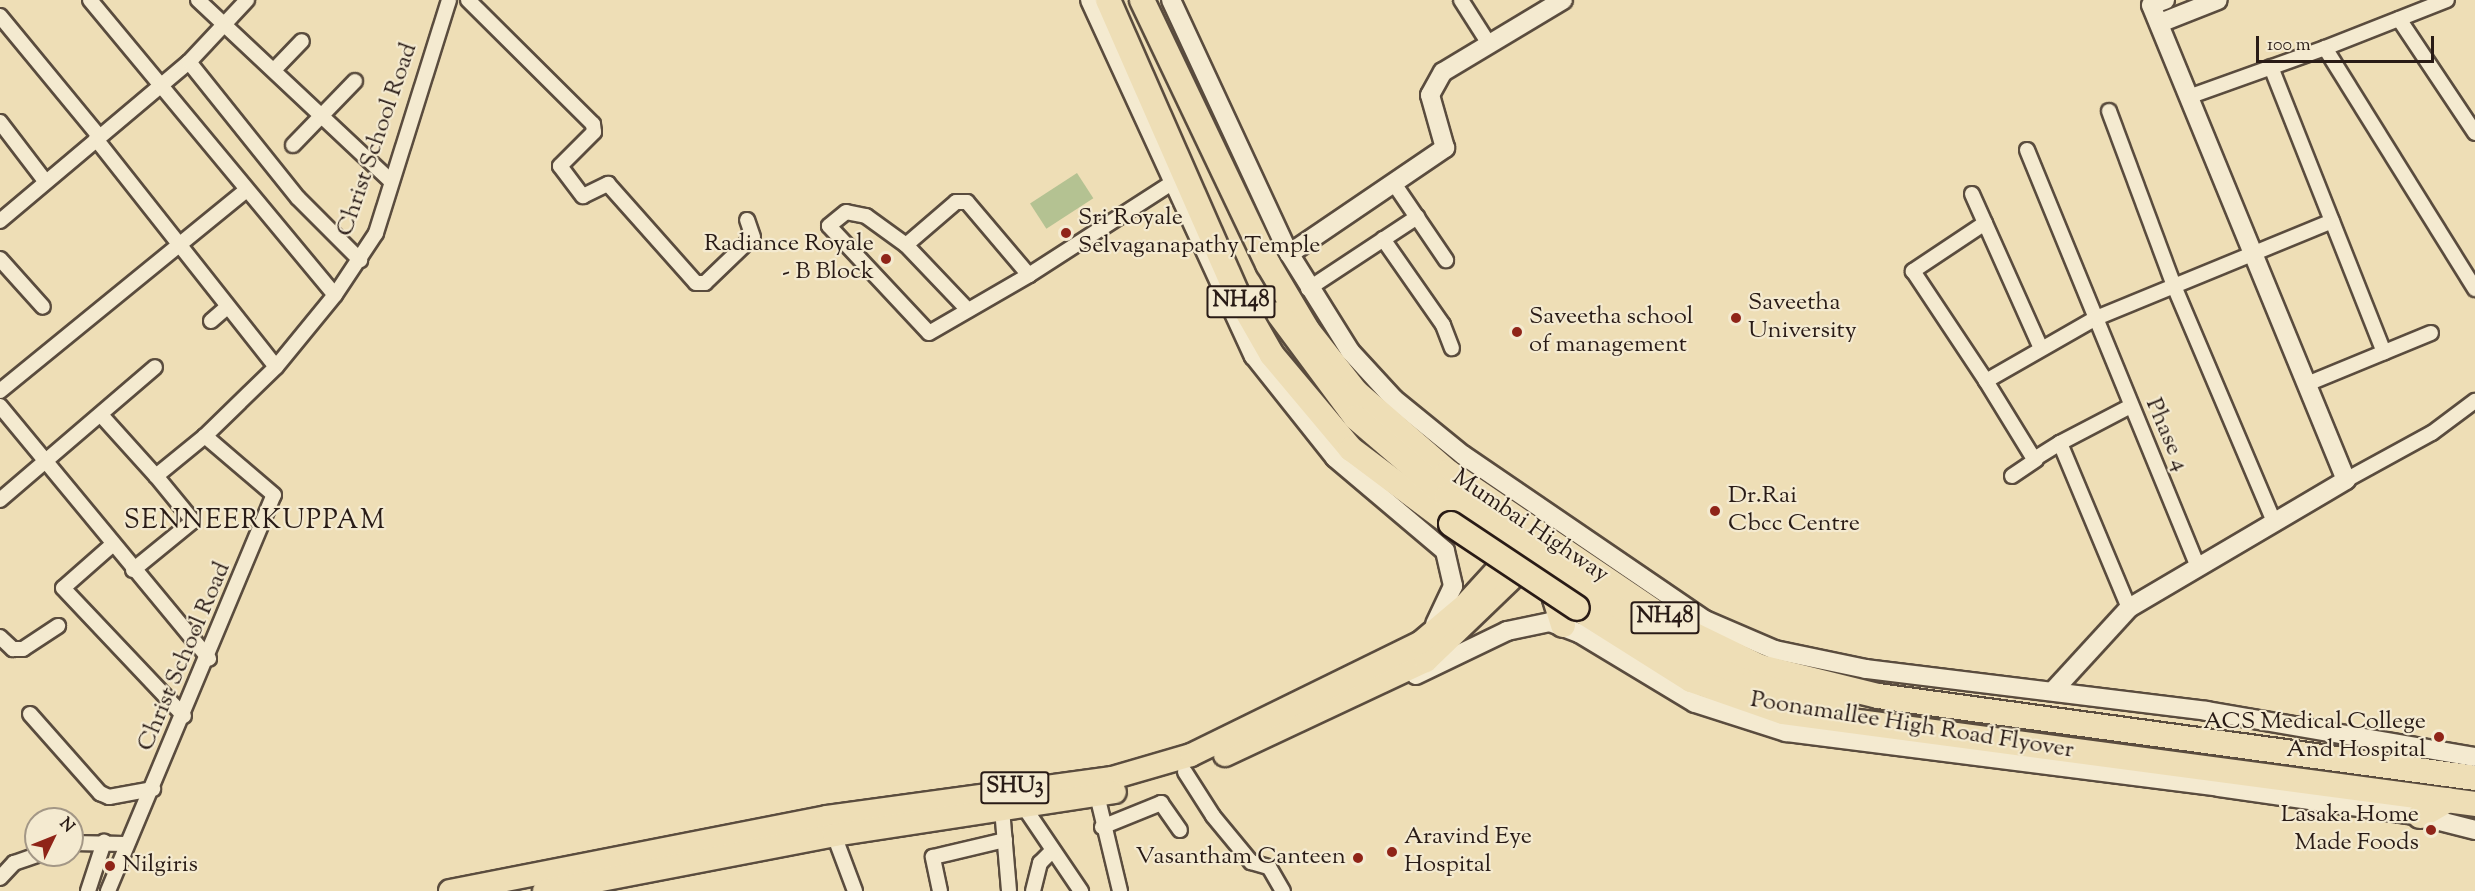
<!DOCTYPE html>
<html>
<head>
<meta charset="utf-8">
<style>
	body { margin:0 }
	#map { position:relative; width:2475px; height:891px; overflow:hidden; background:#eedeb6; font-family:"Sorts Mill Goudy",serif }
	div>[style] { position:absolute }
	.green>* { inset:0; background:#b4c292; transform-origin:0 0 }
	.roads { filter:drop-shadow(2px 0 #5a4c3e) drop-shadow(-2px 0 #5a4c3e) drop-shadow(0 2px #5a4c3e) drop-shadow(0 -2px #5a4c3e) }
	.minor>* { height:14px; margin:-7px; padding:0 7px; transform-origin:7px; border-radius:7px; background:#f4ead0 }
	.tertiary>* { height:18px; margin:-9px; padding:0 9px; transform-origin:9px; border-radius:9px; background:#f4ead0 }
	.primary>* { height:22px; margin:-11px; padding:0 11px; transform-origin:11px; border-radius:11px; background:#eedeb6 }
	.trunk>* { height:24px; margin:-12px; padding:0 12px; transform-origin:12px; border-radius:12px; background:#eedeb6 }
	.bridges { filter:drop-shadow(2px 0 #291b16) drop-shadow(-2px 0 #291b16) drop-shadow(0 2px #291b16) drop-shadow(0 -2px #291b16) }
	.trunk-bridge>* { height:24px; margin:-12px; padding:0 12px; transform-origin:12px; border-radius:12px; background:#eedeb6 }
	.dots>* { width:16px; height:16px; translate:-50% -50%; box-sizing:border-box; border:3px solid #f4ead0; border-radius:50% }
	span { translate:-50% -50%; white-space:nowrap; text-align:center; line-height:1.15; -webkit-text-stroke:4.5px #f4ead0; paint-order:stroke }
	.shield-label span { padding:2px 4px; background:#f4ead0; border:2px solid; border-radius:4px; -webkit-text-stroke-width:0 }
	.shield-label { font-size:22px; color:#291b16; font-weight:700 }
	.street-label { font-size:24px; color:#291b16 }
	.poi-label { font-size:24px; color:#291b16 }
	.left { translate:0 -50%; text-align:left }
	.right { translate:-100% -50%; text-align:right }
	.quarter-label { font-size:27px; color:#291b16; letter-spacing:1.5px }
	.north { position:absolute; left:24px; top:807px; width:60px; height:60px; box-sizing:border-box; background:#f4ead0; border:2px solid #a39786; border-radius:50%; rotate:47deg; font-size:16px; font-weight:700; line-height:24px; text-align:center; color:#291b16 }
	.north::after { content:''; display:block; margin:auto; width:21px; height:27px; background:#8f2418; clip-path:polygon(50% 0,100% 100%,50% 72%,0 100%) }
	.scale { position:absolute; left:2256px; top:36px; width:178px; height:27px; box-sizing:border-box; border:3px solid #291b16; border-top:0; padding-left:8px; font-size:18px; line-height:21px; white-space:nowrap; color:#291b16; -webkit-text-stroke:4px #f4ead0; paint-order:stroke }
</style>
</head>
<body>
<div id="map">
	<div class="green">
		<div style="left:1077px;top:173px;width:30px;height:56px;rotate:57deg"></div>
	</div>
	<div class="roads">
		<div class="minor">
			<div style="left:90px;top:0;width:383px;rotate:50.3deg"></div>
			<div style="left:198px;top:0;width:265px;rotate:43.2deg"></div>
			<div style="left:468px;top:0;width:176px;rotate:44.8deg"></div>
			<div style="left:593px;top:124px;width:8px;rotate:83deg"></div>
			<div style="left:594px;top:132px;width:48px;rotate:135deg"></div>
			<div style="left:560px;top:166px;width:38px;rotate:53deg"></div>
			<div style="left:583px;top:196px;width:28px;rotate:-26deg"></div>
			<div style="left:608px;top:184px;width:132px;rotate:48.4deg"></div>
			<div style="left:696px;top:283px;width:9px"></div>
			<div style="left:705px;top:283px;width:66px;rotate:-43.8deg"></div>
			<div style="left:753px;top:237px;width:18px;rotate:-109deg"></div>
			<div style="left:1461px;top:0;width:52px;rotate:57.5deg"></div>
			<div style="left:0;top:16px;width:156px;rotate:50.5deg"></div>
			<div style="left:2399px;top:19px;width:137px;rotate:56.3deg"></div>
			<div style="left:2325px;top:48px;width:131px;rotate:-21.5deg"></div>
			<div style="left:189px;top:62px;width:174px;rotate:51.3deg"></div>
			<div style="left:298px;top:198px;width:88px;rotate:45deg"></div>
			<div style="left:2271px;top:67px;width:307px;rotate:68.4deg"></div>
			<div style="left:274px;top:70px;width:40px;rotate:-46deg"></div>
			<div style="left:2191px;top:96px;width:142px;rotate:-19.7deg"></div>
			<div style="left:2325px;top:48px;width:284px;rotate:58.1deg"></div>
			<div style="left:2109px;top:111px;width:187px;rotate:69.6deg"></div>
			<div style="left:2174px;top:286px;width:256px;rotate:67deg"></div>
			<div style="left:0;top:122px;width:74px;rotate:52.7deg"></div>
			<div style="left:96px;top:139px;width:290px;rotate:51.7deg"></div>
			<div style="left:293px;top:145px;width:89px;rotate:-45.9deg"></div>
			<div style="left:2027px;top:150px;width:451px;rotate:67.7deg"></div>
			<div style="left:1395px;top:185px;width:91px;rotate:55.8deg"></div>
			<div style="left:1972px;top:194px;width:169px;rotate:65.9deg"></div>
			<div style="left:0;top:221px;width:247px;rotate:-40.1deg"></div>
			<div style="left:189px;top:62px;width:85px;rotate:-46.9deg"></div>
			<div style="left:1985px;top:223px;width:87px;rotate:146.3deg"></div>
			<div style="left:1913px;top:271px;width:132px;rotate:56.4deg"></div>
			<div style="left:1383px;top:239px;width:105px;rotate:55.1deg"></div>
			<div style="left:1443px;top:325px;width:25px;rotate:69deg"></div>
			<div style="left:906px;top:245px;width:66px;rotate:-40.7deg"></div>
			<div style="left:956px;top:202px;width:11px"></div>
			<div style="left:967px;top:202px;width:96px;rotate:49.7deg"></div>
			<div style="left:1029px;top:275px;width:170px;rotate:-32.8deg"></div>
			<div style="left:0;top:259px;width:64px;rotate:48.1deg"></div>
			<div style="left:1308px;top:289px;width:131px;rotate:-33.4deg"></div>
			<div style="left:968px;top:310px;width:90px;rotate:-133.6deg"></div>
			<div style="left:906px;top:245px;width:49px;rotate:-144.1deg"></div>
			<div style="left:866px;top:216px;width:20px;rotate:-169deg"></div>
			<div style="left:846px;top:212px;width:22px;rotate:141deg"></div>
			<div style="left:829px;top:226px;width:146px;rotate:46.9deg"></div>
			<div style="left:929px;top:333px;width:116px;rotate:-30.1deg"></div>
			<div style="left:211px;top:321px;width:21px;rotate:-41deg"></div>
			<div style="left:2307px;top:384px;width:134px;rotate:-22.4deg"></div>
			<div style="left:0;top:391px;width:316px;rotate:-39.2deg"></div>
			<div style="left:0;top:406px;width:328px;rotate:50.4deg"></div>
			<div style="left:101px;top:415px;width:82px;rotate:48deg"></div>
			<div style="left:156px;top:476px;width:63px;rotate:-39.2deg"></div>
			<div style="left:2060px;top:443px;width:78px;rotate:-27.6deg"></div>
			<div style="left:2012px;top:476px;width:29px;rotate:-34deg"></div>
			<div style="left:2346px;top:480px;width:98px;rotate:-28.7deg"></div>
			<div style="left:2432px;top:433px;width:54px;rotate:-36.7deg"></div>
			<div style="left:0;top:500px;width:204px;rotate:-40.6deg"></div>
			<div style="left:112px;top:545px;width:65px;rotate:138.7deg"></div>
			<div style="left:63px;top:588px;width:176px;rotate:46.6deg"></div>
			<div style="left:133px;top:570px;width:77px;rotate:-39.2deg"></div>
			<div style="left:193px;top:521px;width:58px;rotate:-129.4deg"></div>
			<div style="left:2129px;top:608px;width:179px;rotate:-112.7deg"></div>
			<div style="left:2060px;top:443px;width:31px;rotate:148deg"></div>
			<div style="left:2034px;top:459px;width:92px;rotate:-121.6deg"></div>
			<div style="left:1986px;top:381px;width:127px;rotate:-29.8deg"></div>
			<div style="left:2096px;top:318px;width:255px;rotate:-22.3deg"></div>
			<div style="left:0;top:637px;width:18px;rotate:43deg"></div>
			<div style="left:13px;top:649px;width:10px"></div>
			<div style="left:23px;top:649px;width:42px;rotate:-33.3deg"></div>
			<div style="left:30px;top:714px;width:106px;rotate:48.5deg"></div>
			<div style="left:100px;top:793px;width:10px;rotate:24deg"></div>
			<div style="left:109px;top:797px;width:45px;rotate:-10.3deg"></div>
			<div style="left:1185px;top:772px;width:52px;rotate:57.5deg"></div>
			<div style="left:1213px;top:816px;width:60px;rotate:50.4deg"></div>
			<div style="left:1251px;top:862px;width:19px;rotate:16deg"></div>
			<div style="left:1269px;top:867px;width:28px;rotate:60deg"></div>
			<div style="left:1097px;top:795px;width:99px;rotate:76.5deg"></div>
			<div style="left:1020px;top:801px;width:109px;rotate:55.9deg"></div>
			<div style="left:1002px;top:809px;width:82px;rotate:85.1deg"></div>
			<div style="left:1102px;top:827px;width:64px;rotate:-22.1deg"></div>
			<div style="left:1161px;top:803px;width:33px;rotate:55deg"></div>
			<div style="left:834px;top:835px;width:60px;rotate:69.4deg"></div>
			<div style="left:72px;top:843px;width:53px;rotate:1.1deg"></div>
			<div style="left:0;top:878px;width:21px;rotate:-47deg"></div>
			<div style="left:14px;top:863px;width:24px;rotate:-19deg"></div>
			<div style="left:88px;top:891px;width:52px;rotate:-71.9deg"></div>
			<div style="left:108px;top:891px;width:429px;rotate:-67.3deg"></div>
			<div style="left:274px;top:495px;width:91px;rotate:-139.5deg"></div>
			<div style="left:205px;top:436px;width:99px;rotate:-44.2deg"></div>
			<div style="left:276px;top:367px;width:93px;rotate:-50.7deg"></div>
			<div style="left:335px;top:295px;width:74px;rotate:-56.5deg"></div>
			<div style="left:376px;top:233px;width:244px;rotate:-72.6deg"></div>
			<div style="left:940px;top:891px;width:35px;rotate:-102deg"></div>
			<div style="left:933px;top:857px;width:74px;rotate:-13.3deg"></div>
			<div style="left:1033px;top:891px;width:29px;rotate:-76deg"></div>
			<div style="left:1040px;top:863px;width:18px;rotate:-45deg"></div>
		</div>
		<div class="tertiary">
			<div style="left:1090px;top:0;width:392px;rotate:65.3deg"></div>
			<div style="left:1254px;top:356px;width:130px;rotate:51.5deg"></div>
			<div style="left:1335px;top:458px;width:144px;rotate:40.2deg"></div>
			<div style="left:1445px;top:551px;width:36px;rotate:77deg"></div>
			<div style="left:1453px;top:586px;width:42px;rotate:115.3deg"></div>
			<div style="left:1171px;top:0;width:276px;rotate:65.1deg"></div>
			<div style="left:1287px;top:250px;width:119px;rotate:58deg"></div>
			<div style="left:1350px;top:351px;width:65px;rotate:47.5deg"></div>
			<div style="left:1394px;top:399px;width:89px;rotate:39.1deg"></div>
			<div style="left:1463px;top:455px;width:293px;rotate:34.3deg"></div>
			<div style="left:1705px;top:620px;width:76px;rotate:23.2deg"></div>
			<div style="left:1775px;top:650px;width:93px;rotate:11.8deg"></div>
			<div style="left:1866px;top:669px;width:343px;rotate:7deg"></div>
			<div style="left:2206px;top:711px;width:273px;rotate:9.7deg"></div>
			<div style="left:2160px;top:23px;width:62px;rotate:-21.6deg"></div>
			<div style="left:1289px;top:254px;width:189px;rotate:-34.2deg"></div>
			<div style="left:1445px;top:148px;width:55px;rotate:-105.8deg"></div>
			<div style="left:1430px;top:95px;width:26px;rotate:-61deg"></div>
			<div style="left:1443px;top:72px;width:140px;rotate:-31deg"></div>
			<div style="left:1416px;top:675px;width:101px;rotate:-25.8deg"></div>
			<div style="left:1507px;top:631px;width:44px;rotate:-11.8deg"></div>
			<div style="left:1550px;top:622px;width:31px;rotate:21deg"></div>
			<div style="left:1579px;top:633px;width:135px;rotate:31.1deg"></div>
			<div style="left:1695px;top:703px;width:96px;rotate:17.7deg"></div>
			<div style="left:1786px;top:732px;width:436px;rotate:7.2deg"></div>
			<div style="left:2219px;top:787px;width:203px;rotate:8.2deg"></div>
			<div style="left:2420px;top:816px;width:57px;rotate:14.3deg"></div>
			<div style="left:2053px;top:691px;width:113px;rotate:-47.5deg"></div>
			<div style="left:2129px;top:608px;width:252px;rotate:-30.5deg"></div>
			<div style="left:2346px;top:480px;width:513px;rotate:-112.32deg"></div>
			<div style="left:2151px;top:5px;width:15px;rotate:-20deg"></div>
		</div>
		<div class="primary">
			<div style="left:1225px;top:755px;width:222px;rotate:-25.1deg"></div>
			<div style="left:1426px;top:661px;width:150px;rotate:-43.9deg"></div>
			<div style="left:450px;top:891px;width:384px;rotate:-11.1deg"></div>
			<div style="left:827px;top:817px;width:288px;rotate:-7.8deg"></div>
			<div style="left:1112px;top:778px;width:82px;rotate:-16.2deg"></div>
			<div style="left:1191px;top:755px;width:255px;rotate:-26.1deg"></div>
			<div style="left:1420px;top:643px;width:59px;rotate:-40.2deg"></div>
			<div style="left:1465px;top:605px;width:79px;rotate:-47.6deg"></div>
			<div style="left:544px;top:891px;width:295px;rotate:-10.9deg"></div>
			<div style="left:834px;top:835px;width:284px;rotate:-8.7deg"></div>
		</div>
		<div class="trunk">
			<div style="left:1108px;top:0;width:321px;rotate:66.3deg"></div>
			<div style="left:1237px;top:294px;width:70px;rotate:60.2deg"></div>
			<div style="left:1272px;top:355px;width:123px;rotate:50deg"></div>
			<div style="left:1351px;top:449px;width:125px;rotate:36.9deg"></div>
			<div style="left:1142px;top:0;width:293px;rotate:64.5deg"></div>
			<div style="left:1268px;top:264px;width:78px;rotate:59.2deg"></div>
			<div style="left:1308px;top:331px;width:78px;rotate:51.8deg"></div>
			<div style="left:1356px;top:392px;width:122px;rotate:41deg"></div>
			<div style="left:1448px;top:472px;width:273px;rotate:34.1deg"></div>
			<div style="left:1674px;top:625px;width:96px;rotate:26deg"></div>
			<div style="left:1760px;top:667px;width:122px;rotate:13.8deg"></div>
			<div style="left:1878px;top:696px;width:603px;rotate:7.82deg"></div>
			<div style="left:1279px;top:314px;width:129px;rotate:53.5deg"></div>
			<div style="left:1356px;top:418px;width:120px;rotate:40.6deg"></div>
			<div style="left:1447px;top:496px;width:296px;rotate:33.6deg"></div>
			<div style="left:1694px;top:660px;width:61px;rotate:23.2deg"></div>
			<div style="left:1750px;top:684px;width:95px;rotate:12.7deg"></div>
			<div style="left:1577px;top:608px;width:135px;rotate:32.3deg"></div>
			<div style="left:1691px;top:680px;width:97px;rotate:19.2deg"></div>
			<div style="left:1783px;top:712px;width:698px;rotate:7.57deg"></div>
			<div style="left:1563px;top:625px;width:28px;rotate:-107deg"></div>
			<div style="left:1555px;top:598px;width:21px;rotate:-28deg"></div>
			<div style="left:2420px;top:816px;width:32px;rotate:-30deg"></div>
		</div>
	</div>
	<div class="bridges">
		<div class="trunk-bridge">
			<div style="left:1451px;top:524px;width:151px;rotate:33.7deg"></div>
		</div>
	</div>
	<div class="dots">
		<div style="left:1066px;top:233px;background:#8f2418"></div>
		<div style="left:886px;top:259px;background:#8f2418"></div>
		<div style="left:1736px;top:318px;background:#8f2418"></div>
		<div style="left:1517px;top:332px;background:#8f2418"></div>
		<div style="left:1715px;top:511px;background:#8f2418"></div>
		<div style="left:2439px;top:737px;background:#8f2418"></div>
		<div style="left:2431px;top:830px;background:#8f2418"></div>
		<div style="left:1392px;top:852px;background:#8f2418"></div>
		<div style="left:1358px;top:858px;background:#8f2418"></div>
		<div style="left:110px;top:866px;background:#8f2418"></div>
	</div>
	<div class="shield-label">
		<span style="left:1241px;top:302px">NH48</span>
		<span style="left:1665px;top:618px">NH48</span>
		<span style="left:1015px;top:788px">SHU3</span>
	</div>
	<div class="street-label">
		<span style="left:378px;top:140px;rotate:-71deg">Christ School Road</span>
		<span style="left:2166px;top:435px;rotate:67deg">Phase 4</span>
		<span style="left:1530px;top:527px;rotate:34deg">Mumbai Highway</span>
		<span style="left:185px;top:657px;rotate:-67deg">Christ School Road</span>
		<span style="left:1912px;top:726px;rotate:9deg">Poonamallee High Road Flyover</span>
	</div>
	<div class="poi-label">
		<span class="left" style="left:1078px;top:233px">Sri Royale<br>Selvaganapathy Temple</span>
		<span class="right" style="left:874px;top:259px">Radiance Royale<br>- B Block</span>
		<span class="left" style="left:1748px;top:318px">Saveetha<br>University</span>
		<span class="left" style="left:1529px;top:332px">Saveetha school<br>of management</span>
		<span class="left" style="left:1728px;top:511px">Dr.Rai<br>Cbcc Centre</span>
		<span class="right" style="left:2426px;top:737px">ACS Medical College<br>And Hospital</span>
		<span class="right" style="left:2419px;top:830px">Lasaka Home<br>Made Foods</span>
		<span class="left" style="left:1404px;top:852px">Aravind Eye<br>Hospital</span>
		<span class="right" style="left:1346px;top:858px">Vasantham Canteen</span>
		<span class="left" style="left:122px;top:866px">Nilgiris</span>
	</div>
	<div class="quarter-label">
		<span style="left:255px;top:522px">SENNEERKUPPAM</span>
	</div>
	<div class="north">N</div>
	<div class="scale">100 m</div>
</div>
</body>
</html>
